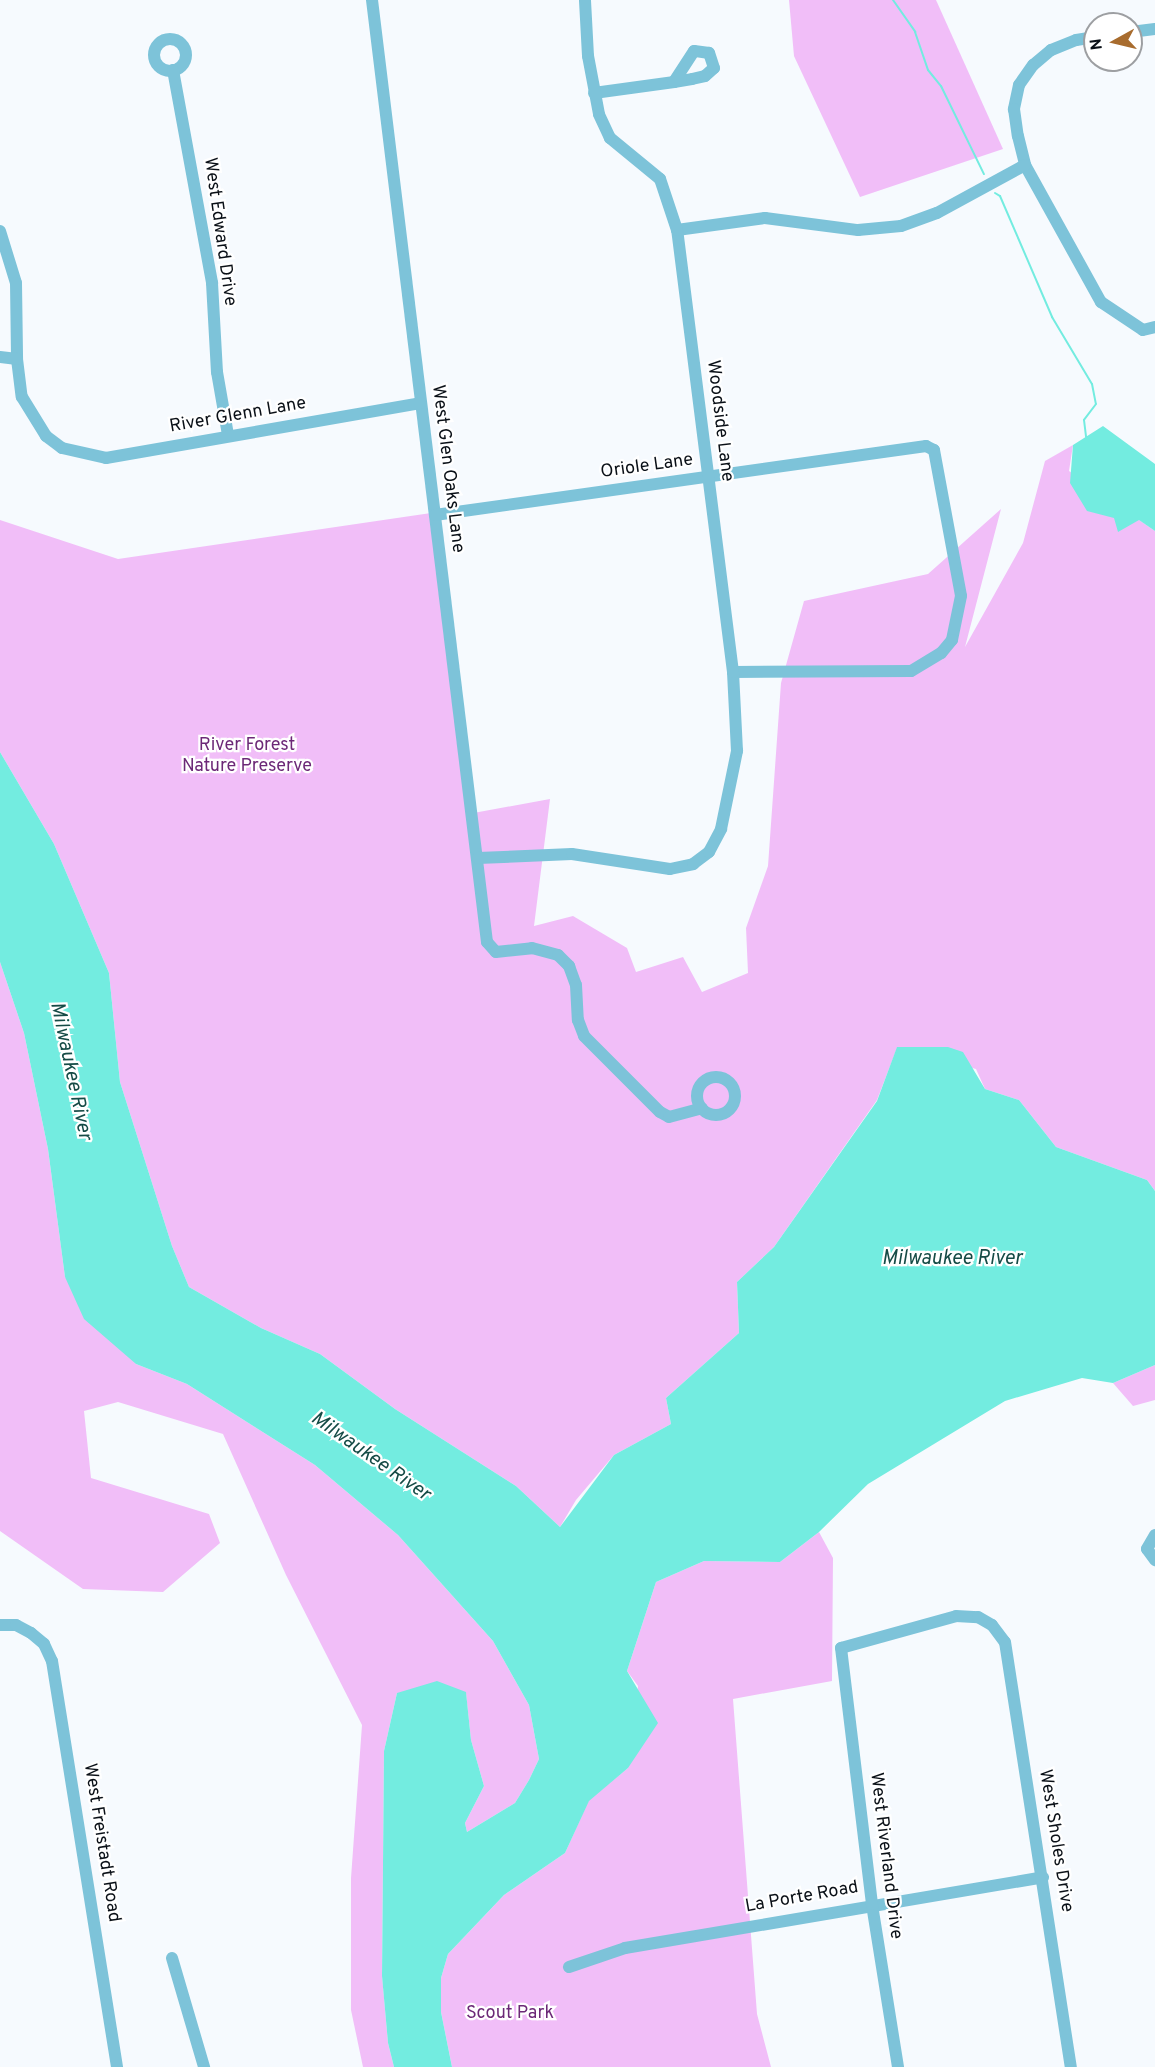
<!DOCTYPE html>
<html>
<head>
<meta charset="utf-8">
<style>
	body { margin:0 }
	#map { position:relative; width:1155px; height:2067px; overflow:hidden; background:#f6fafe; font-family:Overpass,sans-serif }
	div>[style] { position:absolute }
	.green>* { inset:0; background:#f1bef8 }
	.water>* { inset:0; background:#73ece0 }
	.stream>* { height:2px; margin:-1px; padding:0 1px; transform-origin:1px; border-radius:1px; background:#73ece0 }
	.minor>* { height:12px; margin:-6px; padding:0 6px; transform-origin:6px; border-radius:6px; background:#7dc3d9 }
	.minor>.ring { margin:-6px; padding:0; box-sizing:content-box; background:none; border:12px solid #7dc3d9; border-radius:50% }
	span { translate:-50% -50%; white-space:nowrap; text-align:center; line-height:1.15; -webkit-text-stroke:4.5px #fff; paint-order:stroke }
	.street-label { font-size:18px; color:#0a1017 }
	.park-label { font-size:18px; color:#6c2877 }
	.water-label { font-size:20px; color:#154b46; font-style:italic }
	.north { position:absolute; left:1083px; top:12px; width:60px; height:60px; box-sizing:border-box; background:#fff; border:2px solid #9d9fa2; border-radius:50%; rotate:262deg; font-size:16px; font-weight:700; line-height:24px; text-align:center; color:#0a1017 }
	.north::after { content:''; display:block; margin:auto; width:21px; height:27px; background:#a86c2e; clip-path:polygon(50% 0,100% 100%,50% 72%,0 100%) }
</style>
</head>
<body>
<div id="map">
	<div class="green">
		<div style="clip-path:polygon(789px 0,936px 0,1003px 149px,860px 197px,794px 56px)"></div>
		<div style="clip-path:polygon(1073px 445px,1069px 471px,1155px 531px,1155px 1191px,1147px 1180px,1056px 1147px,1019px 1100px,985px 1089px,976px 1069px,897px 1048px,877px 1100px,774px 1247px,737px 1282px,739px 1333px,666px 1398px,671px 1424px,614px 1455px,576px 1500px,560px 1527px,516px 1486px,395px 1409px,320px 1354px,261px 1328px,189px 1287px,172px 1246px,120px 1082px,109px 973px,54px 844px,0 752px,0 520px,118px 559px,431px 513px,468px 814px,550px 799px,534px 926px,573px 916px,627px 948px,636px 972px,683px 957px,702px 992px,748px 973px,746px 928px,768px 866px,781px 683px,804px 601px,928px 574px,1001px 509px,965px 647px,1023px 543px,1045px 461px)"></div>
		<div style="clip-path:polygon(0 962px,24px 1033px,48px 1149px,65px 1277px,136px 1364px,187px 1384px,315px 1465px,398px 1535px,493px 1641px,529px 1705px,539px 1759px,529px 1780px,515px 1803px,467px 1832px,465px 1823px,484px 1786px,471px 1740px,466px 1693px,397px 1693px,384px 1751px,382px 1975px,388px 2043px,394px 2067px,363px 2067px,351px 2010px,351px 1878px,362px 1725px,286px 1575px,223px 1434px,118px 1402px,84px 1411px,91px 1478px,209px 1514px,220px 1543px,163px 1592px,83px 1589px,0 1531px)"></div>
		<div style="clip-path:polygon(1155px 1365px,1155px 1400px,1133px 1406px,1113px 1383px)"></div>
		<div style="clip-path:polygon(819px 1532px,833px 1558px,832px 1681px,733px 1699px,757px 2014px,771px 2067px,452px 2067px,441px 2012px,441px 1978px,448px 1954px,504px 1895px,565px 1853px,589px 1800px,628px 1768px,638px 1686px,627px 1671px,656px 1582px,704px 1561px,780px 1562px)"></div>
	</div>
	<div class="water">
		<div style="clip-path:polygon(1103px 426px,1155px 464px,1155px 531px,1139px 520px,1118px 532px,1114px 518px,1087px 511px,1070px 483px,1073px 445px)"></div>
		<div style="clip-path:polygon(0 752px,54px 844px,109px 973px,120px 1082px,172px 1246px,189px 1287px,261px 1328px,320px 1354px,395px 1409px,516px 1486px,560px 1527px,614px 1455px,671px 1424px,666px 1398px,739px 1333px,737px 1282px,774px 1247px,877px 1101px,897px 1047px,948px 1047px,963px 1052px,985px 1089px,1019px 1100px,1056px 1147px,1147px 1180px,1155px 1191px,1155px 1365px,1113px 1383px,1082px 1378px,1005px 1401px,868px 1484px,819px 1532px,780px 1562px,704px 1561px,656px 1582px,627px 1671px,658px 1723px,628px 1768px,589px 1801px,565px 1853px,504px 1895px,448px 1954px,441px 1978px,441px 2012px,452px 2067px,394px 2067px,388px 2043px,382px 1976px,384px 1751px,397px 1693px,437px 1681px,466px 1692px,471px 1740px,484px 1786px,465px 1823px,467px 1832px,515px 1803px,529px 1780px,539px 1759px,529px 1705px,493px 1641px,398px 1535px,315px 1465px,187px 1384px,136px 1364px,84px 1319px,65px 1277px,48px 1149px,24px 1033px,0 962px)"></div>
	</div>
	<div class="stream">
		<div style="left:893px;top:0;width:39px;rotate:55deg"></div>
		<div style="left:915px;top:32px;width:40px;rotate:71.1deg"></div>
		<div style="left:928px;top:70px;width:21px;rotate:51deg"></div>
		<div style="left:941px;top:86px;width:98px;rotate:64deg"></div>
		<div style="left:995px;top:193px;width:6px;rotate:31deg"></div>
		<div style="left:1000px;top:196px;width:132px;rotate:66.7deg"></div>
		<div style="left:1052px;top:317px;width:78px;rotate:59.2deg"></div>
		<div style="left:1092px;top:384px;width:20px;rotate:79deg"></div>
		<div style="left:1096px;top:404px;width:20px;rotate:127deg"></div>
		<div style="left:1084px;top:420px;width:17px;rotate:83deg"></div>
	</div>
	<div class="minor">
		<div style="left:372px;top:0;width:949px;rotate:83.04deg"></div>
		<div style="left:487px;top:942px;width:13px;rotate:48deg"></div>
		<div style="left:496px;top:952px;width:36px;rotate:-6deg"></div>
		<div style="left:532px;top:948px;width:27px;rotate:15deg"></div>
		<div style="left:558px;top:955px;width:16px;rotate:45deg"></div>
		<div style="left:569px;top:966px;width:20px;rotate:70deg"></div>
		<div style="left:576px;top:985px;width:35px;rotate:87deg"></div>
		<div style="left:578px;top:1020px;width:17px;rotate:69deg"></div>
		<div style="left:584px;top:1036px;width:107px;rotate:45deg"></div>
		<div style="left:660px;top:1112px;width:10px;rotate:29deg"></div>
		<div style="left:669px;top:1117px;width:34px;rotate:-15deg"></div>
		<div style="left:1131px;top:32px;width:24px;rotate:-7deg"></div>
		<div style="left:1095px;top:37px;width:19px;rotate:171deg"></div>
		<div style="left:1076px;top:40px;width:27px;rotate:158deg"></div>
		<div style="left:1051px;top:50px;width:23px;rotate:140deg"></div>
		<div style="left:1033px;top:65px;width:24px;rotate:125deg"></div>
		<div style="left:1019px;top:85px;width:25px;rotate:102deg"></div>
		<div style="left:1014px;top:109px;width:27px;rotate:82deg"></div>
		<div style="left:1018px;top:136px;width:30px;rotate:76deg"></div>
		<div style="left:1025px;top:165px;width:157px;rotate:61deg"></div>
		<div style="left:1101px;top:302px;width:50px;rotate:33.7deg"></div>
		<div style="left:1143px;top:330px;width:12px;rotate:-14deg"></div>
		<div class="ring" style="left:154px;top:39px;width:20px;height:20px"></div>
		<div style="left:173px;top:70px;width:217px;rotate:79.6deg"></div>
		<div style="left:212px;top:283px;width:89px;rotate:86.8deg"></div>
		<div style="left:217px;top:372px;width:64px;rotate:80.1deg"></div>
		<div style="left:594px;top:93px;width:81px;rotate:-7.8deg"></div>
		<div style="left:674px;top:82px;width:18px;rotate:-9deg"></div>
		<div style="left:692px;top:79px;width:13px;rotate:-13deg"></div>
		<div style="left:705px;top:76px;width:12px;rotate:-42deg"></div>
		<div style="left:714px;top:68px;width:16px;rotate:-108deg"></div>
		<div style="left:709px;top:53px;width:15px;rotate:-172deg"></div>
		<div style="left:694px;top:51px;width:37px;rotate:123deg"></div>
		<div style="left:677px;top:230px;width:89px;rotate:-7.8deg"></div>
		<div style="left:765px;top:218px;width:94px;rotate:7.4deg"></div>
		<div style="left:858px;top:230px;width:43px;rotate:-5.3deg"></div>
		<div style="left:901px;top:226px;width:38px;rotate:-20deg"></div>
		<div style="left:937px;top:213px;width:100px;rotate:-28.6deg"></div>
		<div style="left:0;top:231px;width:54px;rotate:72.9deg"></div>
		<div style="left:16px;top:283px;width:76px;rotate:89.2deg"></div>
		<div style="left:17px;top:359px;width:38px;rotate:83deg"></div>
		<div style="left:22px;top:397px;width:46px;rotate:58.4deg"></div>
		<div style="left:46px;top:436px;width:20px;rotate:37deg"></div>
		<div style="left:62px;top:448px;width:45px;rotate:12.8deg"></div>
		<div style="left:106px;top:458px;width:319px;rotate:-9.9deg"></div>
		<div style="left:0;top:357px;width:17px;rotate:7deg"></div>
		<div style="left:435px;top:515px;width:496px;rotate:-8deg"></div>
		<div style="left:926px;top:446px;width:9px;rotate:27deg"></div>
		<div style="left:934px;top:450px;width:148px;rotate:79.5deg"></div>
		<div style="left:961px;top:596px;width:45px;rotate:101.6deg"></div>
		<div style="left:952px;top:640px;width:17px;rotate:130deg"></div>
		<div style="left:941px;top:653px;width:35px;rotate:149deg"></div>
		<div style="left:911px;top:671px;width:178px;rotate:179.7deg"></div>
		<div style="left:478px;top:858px;width:94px;rotate:-2.4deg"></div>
		<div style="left:572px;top:854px;width:99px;rotate:8.7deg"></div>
		<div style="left:670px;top:869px;width:24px;rotate:-12deg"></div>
		<div style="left:693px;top:864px;width:20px;rotate:-37deg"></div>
		<div style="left:709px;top:852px;width:26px;rotate:-62deg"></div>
		<div style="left:721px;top:829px;width:80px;rotate:-78.4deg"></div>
		<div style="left:737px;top:751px;width:79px;rotate:-92.9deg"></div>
		<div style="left:733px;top:672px;width:446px;rotate:-97.2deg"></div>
		<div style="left:677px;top:230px;width:54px;rotate:-108.4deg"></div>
		<div style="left:660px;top:179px;width:65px;rotate:-140.6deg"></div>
		<div style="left:610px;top:138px;width:26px;rotate:-115deg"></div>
		<div style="left:599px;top:114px;width:59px;rotate:-100.7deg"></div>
		<div style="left:588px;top:56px;width:56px;rotate:-93.1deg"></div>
		<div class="ring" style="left:697px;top:1077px;width:26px;height:26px"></div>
		<div style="left:1155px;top:1535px;width:16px;rotate:120deg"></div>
		<div style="left:1147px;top:1549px;width:14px;rotate:54deg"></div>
		<div style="left:0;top:1625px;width:16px"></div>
		<div style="left:16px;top:1625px;width:17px;rotate:28deg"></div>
		<div style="left:31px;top:1633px;width:17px;rotate:40deg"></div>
		<div style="left:44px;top:1644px;width:19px;rotate:65deg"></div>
		<div style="left:52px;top:1661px;width:411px;rotate:80.9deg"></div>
		<div style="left:172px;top:1958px;width:114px;rotate:73.6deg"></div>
		<div style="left:569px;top:1967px;width:59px;rotate:-18.7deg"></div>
		<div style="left:625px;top:1948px;width:424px;rotate:-9.6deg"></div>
		<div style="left:898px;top:2067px;width:165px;rotate:-99.1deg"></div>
		<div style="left:872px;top:1904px;width:258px;rotate:-96.9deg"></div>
		<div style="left:841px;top:1648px;width:119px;rotate:-15.5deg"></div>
		<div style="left:956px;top:1616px;width:22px;rotate:3deg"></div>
		<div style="left:978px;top:1617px;width:16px;rotate:30deg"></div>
		<div style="left:992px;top:1625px;width:21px;rotate:53deg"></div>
		<div style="left:1005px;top:1642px;width:430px;rotate:81.2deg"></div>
	</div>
	<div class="street-label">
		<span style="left:219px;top:232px;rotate:82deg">West Edward Drive</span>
		<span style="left:238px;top:416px;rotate:-10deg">River Glenn Lane</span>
		<span style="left:719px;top:421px;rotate:83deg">Woodside Lane</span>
		<span style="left:647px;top:467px;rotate:-8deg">Oriole Lane</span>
		<span style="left:447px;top:469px;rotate:83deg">West Glen Oaks Lane</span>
		<span style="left:1055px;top:1841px;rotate:81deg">West Sholes Drive</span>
		<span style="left:101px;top:1843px;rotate:81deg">West Freistadt Road</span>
		<span style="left:885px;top:1856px;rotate:83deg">West Riverland Drive</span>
		<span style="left:802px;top:1898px;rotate:-10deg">La Porte Road</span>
	</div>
	<div class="park-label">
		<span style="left:247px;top:757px">River Forest<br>Nature Preserve</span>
		<span style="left:510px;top:2014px">Scout Park</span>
	</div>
	<div class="water-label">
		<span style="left:70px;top:1071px;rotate:78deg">Milwaukee River</span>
		<span style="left:952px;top:1259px">Milwaukee River</span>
		<span style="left:370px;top:1457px;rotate:35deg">Milwaukee River</span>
	</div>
	<div class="north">N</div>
</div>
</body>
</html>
